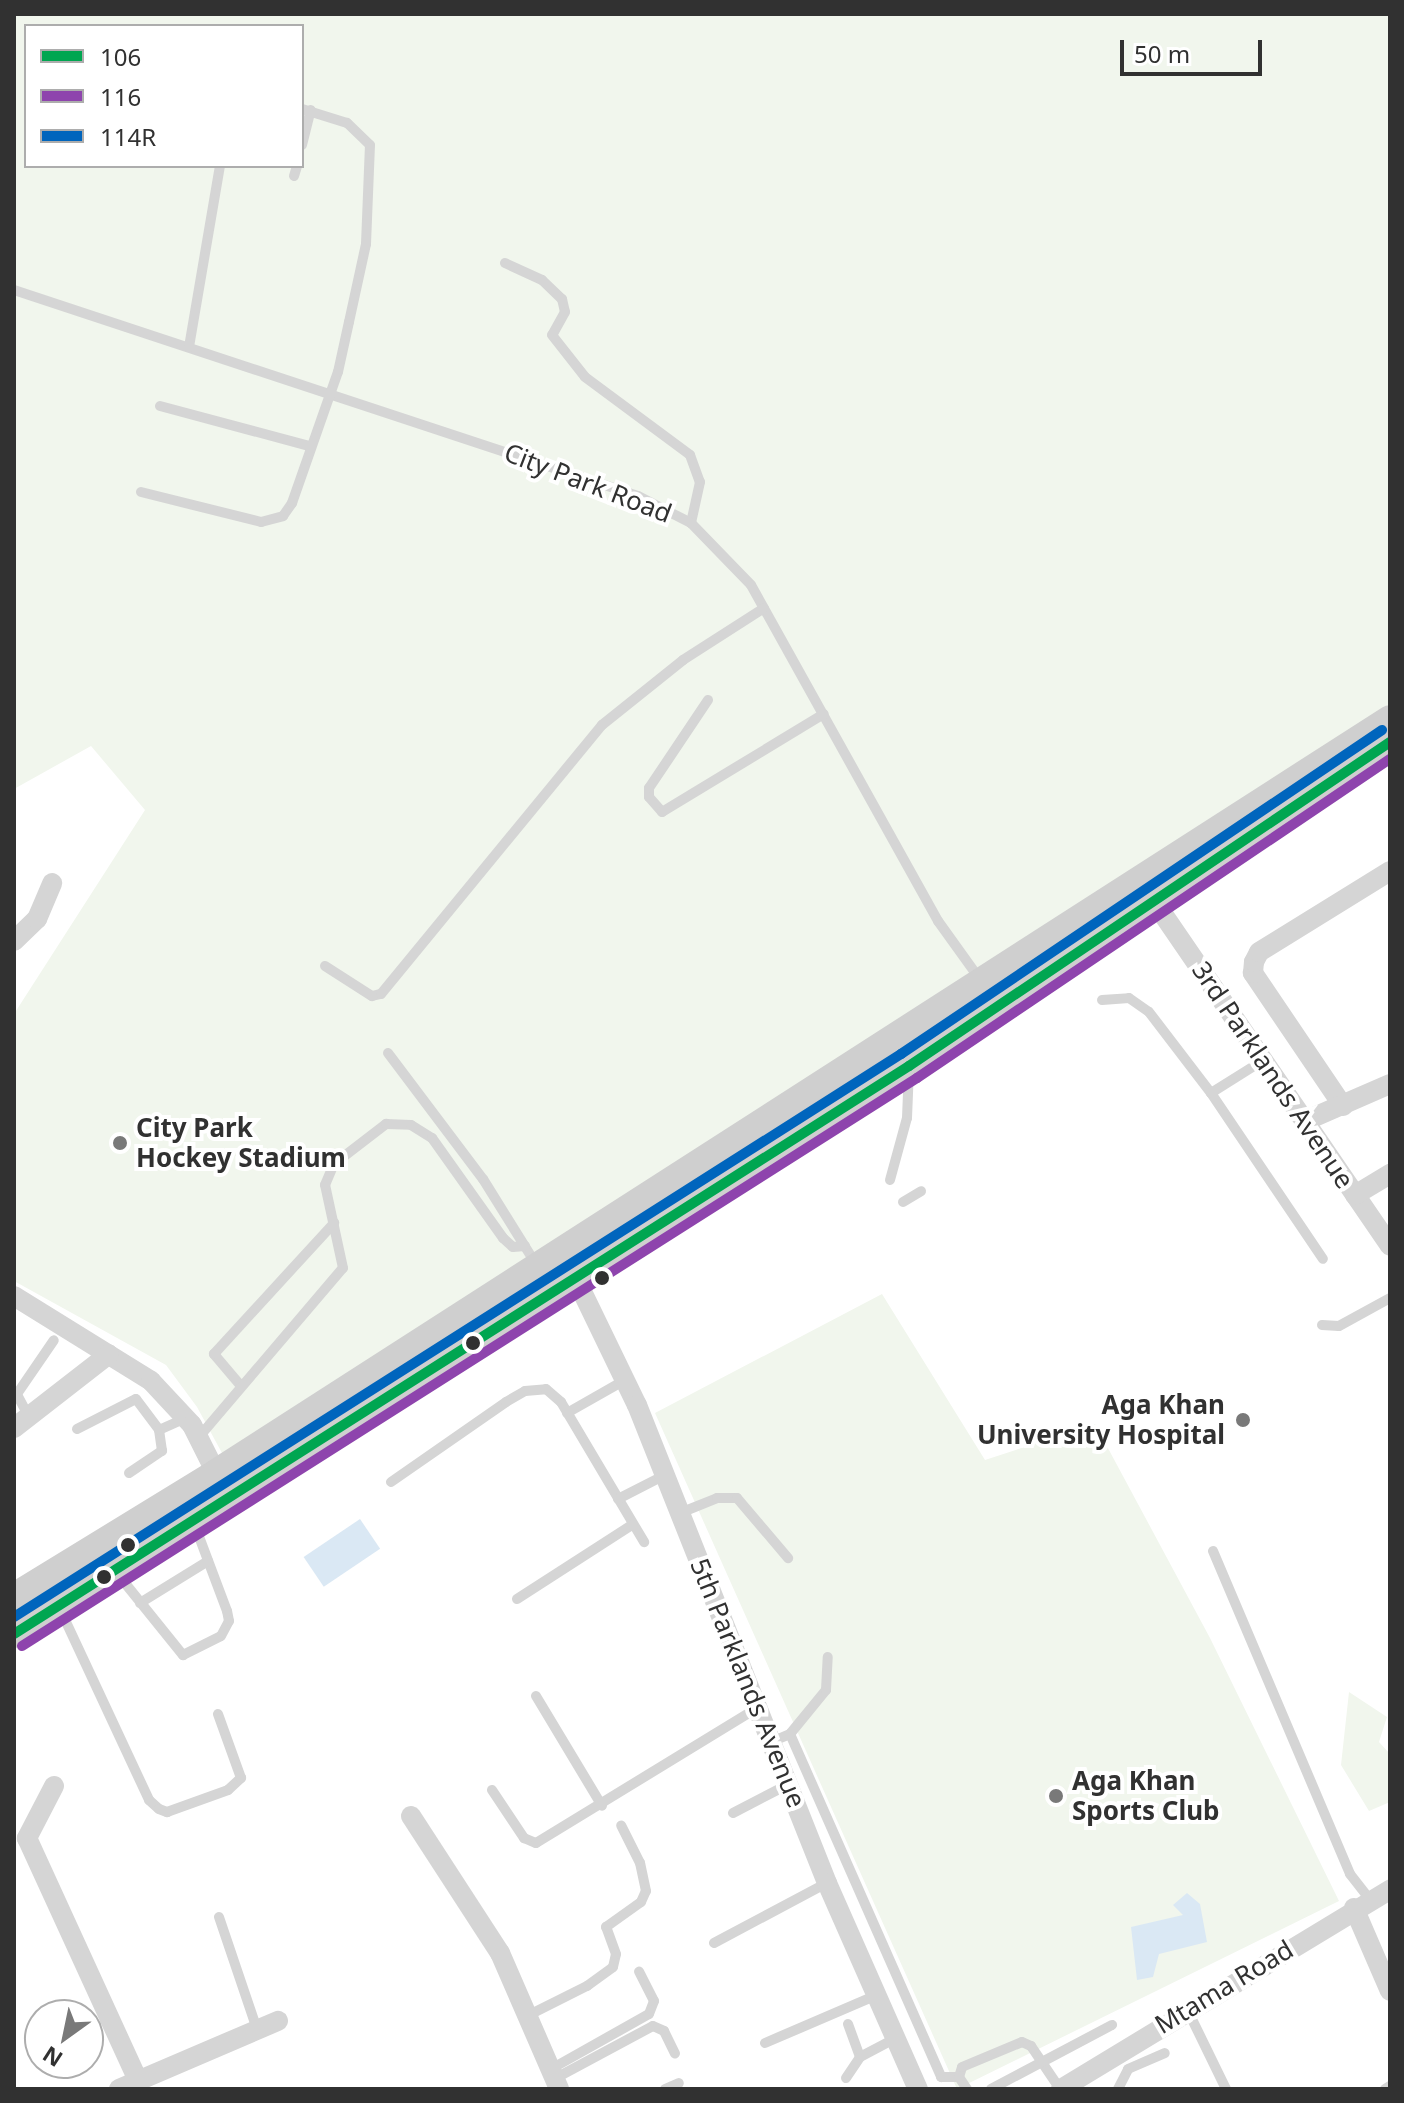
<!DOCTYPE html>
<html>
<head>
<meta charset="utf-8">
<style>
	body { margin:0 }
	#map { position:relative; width:1404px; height:2103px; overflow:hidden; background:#fff; font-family:"Noto Sans",sans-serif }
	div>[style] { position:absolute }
	.green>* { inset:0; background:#f1f6ed }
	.water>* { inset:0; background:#dae8f4; transform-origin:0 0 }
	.lane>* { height:10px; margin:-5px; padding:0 5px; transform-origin:5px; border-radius:5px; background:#d5d5d5 }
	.street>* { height:20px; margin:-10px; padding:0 10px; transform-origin:10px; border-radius:10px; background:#d5d5d5 }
	.secondary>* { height:28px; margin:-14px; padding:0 14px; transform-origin:14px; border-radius:14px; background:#cfcfcf }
	.bus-1>* { height:10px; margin:-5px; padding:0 5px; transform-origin:5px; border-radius:5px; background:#00a651 }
	.bus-2>* { height:10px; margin:-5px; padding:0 5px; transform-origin:5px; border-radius:5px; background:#8e44ad }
	.bus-3>* { height:10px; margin:-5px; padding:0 5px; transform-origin:5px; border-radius:5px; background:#0065bd }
	.dots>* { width:22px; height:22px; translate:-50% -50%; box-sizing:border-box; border:4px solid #fff; border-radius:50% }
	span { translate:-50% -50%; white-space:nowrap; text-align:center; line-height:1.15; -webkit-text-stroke:8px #fff; paint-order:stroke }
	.street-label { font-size:26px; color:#313131 }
	.poi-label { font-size:26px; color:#313131; font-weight:700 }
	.left { translate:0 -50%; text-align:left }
	.right { translate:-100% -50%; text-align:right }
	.frame { position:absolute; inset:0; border:16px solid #313131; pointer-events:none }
	.legend { position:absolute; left:24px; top:24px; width:280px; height:144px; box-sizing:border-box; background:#fff; border:2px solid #adadad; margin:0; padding:10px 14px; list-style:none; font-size:24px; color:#313131 }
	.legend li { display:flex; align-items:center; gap:16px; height:40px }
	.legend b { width:40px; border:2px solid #adadad }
	.north { position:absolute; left:24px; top:1999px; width:80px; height:80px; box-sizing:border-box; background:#fff; border:2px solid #adadad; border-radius:50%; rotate:213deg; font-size:22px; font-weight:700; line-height:32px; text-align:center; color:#313131 }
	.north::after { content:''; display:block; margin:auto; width:28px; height:36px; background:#797979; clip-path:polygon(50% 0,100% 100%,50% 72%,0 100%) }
	.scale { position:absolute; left:1120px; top:40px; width:142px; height:36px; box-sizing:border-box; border:4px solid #313131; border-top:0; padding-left:10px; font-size:24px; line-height:28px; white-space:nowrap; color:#313131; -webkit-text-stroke:6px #fff; paint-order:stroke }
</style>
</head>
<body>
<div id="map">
	<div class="green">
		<div style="clip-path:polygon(evenodd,14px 14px,1390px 14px,1390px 746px,241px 1488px,197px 1407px,166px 1365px,14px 1281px,14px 1014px,145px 810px,91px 746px,14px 789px,14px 14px,26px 26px,302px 26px,302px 166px,26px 166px,26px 26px)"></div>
		<div style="clip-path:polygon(882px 1294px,985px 1460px,1095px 1424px,1210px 1638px,1339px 1901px,957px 2089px,655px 1413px)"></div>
		<div style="clip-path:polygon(1349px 1692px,1387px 1717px,1379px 1742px,1390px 1754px,1390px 1802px,1369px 1811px,1341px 1765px)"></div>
	</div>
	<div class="water">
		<div style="left:360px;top:1519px;width:36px;height:68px;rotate:56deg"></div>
		<div style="clip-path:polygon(1187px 1893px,1200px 1904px,1207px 1942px,1159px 1954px,1153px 1977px,1137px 1980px,1131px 1927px,1183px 1915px,1173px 1905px)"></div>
	</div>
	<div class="lane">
		<div style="left:302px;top:145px;width:36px;rotate:-76deg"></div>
		<div style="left:294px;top:176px;width:10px;rotate:-73deg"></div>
		<div style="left:505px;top:263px;width:41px;rotate:24.7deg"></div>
		<div style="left:542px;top:280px;width:28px;rotate:44deg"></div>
		<div style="left:562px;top:299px;width:13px;rotate:77deg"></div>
		<div style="left:565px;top:312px;width:26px;rotate:119deg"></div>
		<div style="left:552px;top:335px;width:53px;rotate:51.8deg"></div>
		<div style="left:585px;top:377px;width:131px;rotate:36.6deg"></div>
		<div style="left:690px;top:455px;width:29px;rotate:70deg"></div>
		<div style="left:700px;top:482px;width:42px;rotate:102.4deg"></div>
		<div style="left:14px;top:290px;width:657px;rotate:18.27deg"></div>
		<div style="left:638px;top:496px;width:59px;rotate:27deg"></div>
		<div style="left:691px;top:523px;width:86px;rotate:45.9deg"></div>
		<div style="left:751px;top:585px;width:385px;rotate:60.9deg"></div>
		<div style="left:938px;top:921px;width:70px;rotate:54.3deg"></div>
		<div style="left:189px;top:347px;width:184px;rotate:-80.3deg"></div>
		<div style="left:160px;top:406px;width:154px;rotate:15deg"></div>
		<div style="left:141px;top:492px;width:124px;rotate:14deg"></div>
		<div style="left:261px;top:522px;width:23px;rotate:-15deg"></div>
		<div style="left:283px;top:516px;width:16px;rotate:-55deg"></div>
		<div style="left:292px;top:503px;width:139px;rotate:-70.7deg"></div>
		<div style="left:338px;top:372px;width:51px;rotate:-77.6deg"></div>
		<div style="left:349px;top:322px;width:80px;rotate:-77.7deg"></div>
		<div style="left:366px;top:244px;width:99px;rotate:-87.7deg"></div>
		<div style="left:370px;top:145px;width:32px;rotate:-136deg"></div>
		<div style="left:347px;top:123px;width:47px;rotate:-162.7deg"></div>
		<div style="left:708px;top:700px;width:106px;rotate:123.8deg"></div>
		<div style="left:649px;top:788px;width:9px;rotate:90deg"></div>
		<div style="left:649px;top:797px;width:20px;rotate:49deg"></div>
		<div style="left:662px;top:812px;width:189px;rotate:-31.2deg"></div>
		<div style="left:325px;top:966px;width:56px;rotate:32.6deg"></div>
		<div style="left:372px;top:996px;width:9px;rotate:-13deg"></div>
		<div style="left:381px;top:994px;width:348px;rotate:-50.6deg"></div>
		<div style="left:602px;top:725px;width:104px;rotate:-38.7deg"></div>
		<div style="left:683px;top:660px;width:96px;rotate:-32.7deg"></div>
		<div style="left:1102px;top:1000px;width:27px;rotate:-4deg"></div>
		<div style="left:1129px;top:998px;width:24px;rotate:35deg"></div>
		<div style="left:1149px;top:1012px;width:102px;rotate:52.6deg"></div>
		<div style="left:1211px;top:1093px;width:200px;rotate:56deg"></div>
		<div style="left:388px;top:1053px;width:158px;rotate:53deg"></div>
		<div style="left:483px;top:1179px;width:100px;rotate:58.1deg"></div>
		<div style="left:1211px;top:1093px;width:60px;rotate:-32.1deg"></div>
		<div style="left:890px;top:1180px;width:64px;rotate:-74.7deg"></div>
		<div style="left:907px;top:1118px;width:49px;rotate:-87.7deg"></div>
		<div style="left:903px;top:1202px;width:21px;rotate:-31deg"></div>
		<div style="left:1322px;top:1325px;width:17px;rotate:3deg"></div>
		<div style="left:1339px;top:1326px;width:58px;rotate:-28.8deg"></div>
		<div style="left:241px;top:1386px;width:42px;rotate:-130.2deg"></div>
		<div style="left:214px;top:1354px;width:178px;rotate:-47.5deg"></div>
		<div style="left:567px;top:1413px;width:67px;rotate:-29.6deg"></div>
		<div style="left:29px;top:1417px;width:26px;rotate:-118deg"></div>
		<div style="left:17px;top:1394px;width:65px;rotate:-55.6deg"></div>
		<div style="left:77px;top:1429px;width:66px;rotate:-27deg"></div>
		<div style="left:136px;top:1399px;width:39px;rotate:53deg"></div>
		<div style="left:199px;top:1437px;width:222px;rotate:-49.6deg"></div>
		<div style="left:343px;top:1268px;width:85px;rotate:-102.2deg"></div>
		<div style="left:325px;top:1185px;width:23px;rotate:-67deg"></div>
		<div style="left:334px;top:1164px;width:66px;rotate:-37.6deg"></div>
		<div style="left:386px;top:1124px;width:25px;rotate:2deg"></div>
		<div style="left:411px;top:1125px;width:25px;rotate:32deg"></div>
		<div style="left:432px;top:1138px;width:123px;rotate:54.6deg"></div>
		<div style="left:503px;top:1238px;width:13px;rotate:42deg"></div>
		<div style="left:513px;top:1247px;width:12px;rotate:-5deg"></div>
		<div style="left:129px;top:1473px;width:40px;rotate:-34deg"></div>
		<div style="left:162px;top:1451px;width:21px;rotate:-98deg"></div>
		<div style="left:159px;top:1430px;width:30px;rotate:-24deg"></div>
		<div style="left:391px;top:1482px;width:140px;rotate:-34.8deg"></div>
		<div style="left:506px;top:1402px;width:22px;rotate:-30deg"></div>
		<div style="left:525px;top:1391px;width:21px;rotate:-5deg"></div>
		<div style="left:546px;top:1389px;width:20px;rotate:41deg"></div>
		<div style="left:561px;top:1402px;width:163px;rotate:59.3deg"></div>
		<div style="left:618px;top:1499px;width:53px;rotate:-27.1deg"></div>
		<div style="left:680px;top:1513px;width:40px;rotate:-22deg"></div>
		<div style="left:717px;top:1498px;width:20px"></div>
		<div style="left:737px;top:1498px;width:79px;rotate:49.6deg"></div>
		<div style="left:1213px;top:1551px;width:351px;rotate:67deg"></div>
		<div style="left:1350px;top:1874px;width:33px;rotate:52deg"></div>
		<div style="left:116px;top:1572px;width:107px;rotate:51.1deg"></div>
		<div style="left:183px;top:1655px;width:42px;rotate:-26.6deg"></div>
		<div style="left:221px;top:1636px;width:17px;rotate:-62deg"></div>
		<div style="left:229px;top:1621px;width:10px;rotate:-101deg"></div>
		<div style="left:227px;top:1611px;width:94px;rotate:-110.6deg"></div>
		<div style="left:517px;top:1599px;width:137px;rotate:-32.8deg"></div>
		<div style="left:140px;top:1603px;width:80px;rotate:-31.7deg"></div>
		<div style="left:60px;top:1609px;width:211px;rotate:65deg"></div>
		<div style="left:149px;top:1800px;width:13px;rotate:42deg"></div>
		<div style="left:159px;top:1809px;width:9px;rotate:21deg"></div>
		<div style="left:167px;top:1812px;width:65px;rotate:-19.8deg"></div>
		<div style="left:228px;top:1790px;width:18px;rotate:-43deg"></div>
		<div style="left:241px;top:1778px;width:68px;rotate:-109.8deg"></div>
		<div style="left:536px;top:1696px;width:128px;rotate:59deg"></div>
		<div style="left:790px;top:1734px;width:375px;rotate:66.2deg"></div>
		<div style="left:941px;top:2077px;width:18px"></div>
		<div style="left:771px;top:1742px;width:21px;rotate:-23deg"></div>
		<div style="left:790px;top:1734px;width:57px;rotate:-50.7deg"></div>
		<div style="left:826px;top:1690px;width:33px;rotate:-87deg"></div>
		<div style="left:492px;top:1790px;width:58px;rotate:56.3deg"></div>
		<div style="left:524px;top:1838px;width:13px;rotate:23deg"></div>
		<div style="left:536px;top:1843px;width:259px;rotate:-31.4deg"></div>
		<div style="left:733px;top:1813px;width:63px;rotate:-27.4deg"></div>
		<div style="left:219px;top:1917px;width:118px;rotate:71.3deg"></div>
		<div style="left:714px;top:1943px;width:128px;rotate:-28deg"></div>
		<div style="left:1188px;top:2011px;width:87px;rotate:64deg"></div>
		<div style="left:529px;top:2015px;width:65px;rotate:-26.6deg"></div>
		<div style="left:587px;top:1986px;width:32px;rotate:-36deg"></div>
		<div style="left:613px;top:1967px;width:13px;rotate:-77deg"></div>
		<div style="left:616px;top:1954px;width:29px;rotate:-110deg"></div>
		<div style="left:606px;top:1927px;width:43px;rotate:-35.5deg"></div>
		<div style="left:641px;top:1902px;width:12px;rotate:-66deg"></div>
		<div style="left:646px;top:1891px;width:29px;rotate:-102deg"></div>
		<div style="left:640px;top:1863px;width:42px;rotate:-116.6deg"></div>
		<div style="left:848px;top:2024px;width:35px;rotate:70deg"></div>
		<div style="left:765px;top:2043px;width:122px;rotate:-23.2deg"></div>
		<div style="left:551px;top:2069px;width:112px;rotate:-29.3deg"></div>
		<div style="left:649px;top:2014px;width:14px;rotate:-69deg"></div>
		<div style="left:654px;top:2001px;width:33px;rotate:-117deg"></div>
		<div style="left:846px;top:2078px;width:25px;rotate:-56deg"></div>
		<div style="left:860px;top:2057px;width:41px;rotate:-27.8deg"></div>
		<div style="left:554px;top:2079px;width:112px;rotate:-28.2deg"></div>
		<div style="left:653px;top:2026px;width:12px;rotate:24deg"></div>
		<div style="left:664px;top:2031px;width:25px;rotate:64deg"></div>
		<div style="left:665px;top:2089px;width:15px;rotate:-23deg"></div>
		<div style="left:967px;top:2089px;width:14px;rotate:-124deg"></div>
		<div style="left:959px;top:2077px;width:10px;rotate:-73deg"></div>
		<div style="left:962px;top:2067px;width:65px;rotate:-22.6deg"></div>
		<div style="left:1022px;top:2042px;width:10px;rotate:24deg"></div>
		<div style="left:1031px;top:2046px;width:52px;rotate:56deg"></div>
		<div style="left:991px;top:2089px;width:137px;rotate:-27.9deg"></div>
		<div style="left:1118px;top:2089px;width:22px;rotate:-63deg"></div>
		<div style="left:1128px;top:2069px;width:40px;rotate:-23.4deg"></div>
		<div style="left:1385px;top:2089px;width:6px;rotate:-31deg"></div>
	</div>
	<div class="street">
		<div style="left:1156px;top:904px;width:414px;rotate:55.6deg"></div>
		<div style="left:14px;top:941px;width:32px;rotate:-44deg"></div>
		<div style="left:37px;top:919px;width:39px;rotate:-67deg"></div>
		<div style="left:1343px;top:1106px;width:161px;rotate:-124.1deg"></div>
		<div style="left:1253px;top:973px;width:11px;rotate:-85deg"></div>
		<div style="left:1254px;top:962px;width:11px;rotate:-63deg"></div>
		<div style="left:1259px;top:952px;width:154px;rotate:-31.7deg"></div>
		<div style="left:1305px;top:1121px;width:93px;rotate:-23.5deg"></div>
		<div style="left:1355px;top:1195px;width:41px;rotate:-31deg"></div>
		<div style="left:575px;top:1277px;width:142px;rotate:64.2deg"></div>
		<div style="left:637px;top:1405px;width:514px;rotate:68.32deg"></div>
		<div style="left:827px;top:1883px;width:225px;rotate:66.2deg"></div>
		<div style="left:14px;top:1296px;width:161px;rotate:31.8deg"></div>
		<div style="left:151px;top:1381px;width:60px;rotate:47deg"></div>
		<div style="left:192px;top:1425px;width:54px;rotate:63.4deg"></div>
		<div style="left:14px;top:1428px;width:120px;rotate:-37.9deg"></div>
		<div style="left:54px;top:1786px;width:59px;rotate:117.4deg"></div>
		<div style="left:27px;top:1838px;width:266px;rotate:65.4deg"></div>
		<div style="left:411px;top:1816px;width:163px;rotate:57deg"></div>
		<div style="left:500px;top:1953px;width:148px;rotate:66.5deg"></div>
		<div style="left:1354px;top:1908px;width:90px;rotate:66.6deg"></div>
		<div style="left:119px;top:2089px;width:173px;rotate:-23.2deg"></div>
		<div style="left:1061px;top:2089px;width:385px;rotate:-31.2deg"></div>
	</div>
	<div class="secondary">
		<div style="left:14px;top:1597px;width:237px;rotate:-31.5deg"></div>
		<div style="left:216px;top:1473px;width:1395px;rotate:-32.71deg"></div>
		<div style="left:14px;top:1634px;width:1060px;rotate:-32.4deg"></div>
		<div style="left:909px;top:1066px;width:580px;rotate:-33.96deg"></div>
	</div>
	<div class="bus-1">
		<div style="left:14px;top:1634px;width:1060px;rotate:-32.4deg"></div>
		<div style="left:909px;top:1066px;width:580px;rotate:-33.96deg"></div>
	</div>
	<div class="bus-2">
		<div style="left:22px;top:1646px;width:1060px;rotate:-32.4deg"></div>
		<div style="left:917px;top:1078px;width:571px;rotate:-34deg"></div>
	</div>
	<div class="bus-3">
		<div style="left:14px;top:1617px;width:1051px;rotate:-32.4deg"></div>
		<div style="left:901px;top:1054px;width:580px;rotate:-33.96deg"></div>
	</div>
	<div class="dots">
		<div style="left:120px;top:1143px;background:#797979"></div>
		<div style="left:602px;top:1278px;background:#313131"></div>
		<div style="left:473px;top:1343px;background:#313131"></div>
		<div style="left:1243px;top:1420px;background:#797979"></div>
		<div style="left:128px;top:1545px;background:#313131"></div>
		<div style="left:104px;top:1577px;background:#313131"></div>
		<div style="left:1056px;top:1796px;background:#797979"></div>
	</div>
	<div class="street-label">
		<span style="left:588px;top:483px;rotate:21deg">City Park Road</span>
		<span style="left:1273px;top:1075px;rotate:56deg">3rd Parklands Avenue</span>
		<span style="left:748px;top:1683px;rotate:68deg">5th Parklands Avenue</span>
		<span style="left:1224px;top:1987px;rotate:-31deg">Mtama Road</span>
	</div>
	<div class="poi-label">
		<span class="left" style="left:136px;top:1143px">City Park<br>Hockey Stadium</span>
		<span class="right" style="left:1225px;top:1420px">Aga Khan<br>University Hospital</span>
		<span class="left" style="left:1072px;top:1796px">Aga Khan<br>Sports Club</span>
	</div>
	<div class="frame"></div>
	<ul class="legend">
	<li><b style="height:10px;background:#00a651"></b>106</li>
	<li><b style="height:10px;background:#8e44ad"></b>116</li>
	<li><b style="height:10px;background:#0065bd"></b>114R</li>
	</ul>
	<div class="north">N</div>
	<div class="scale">50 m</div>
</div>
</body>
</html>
